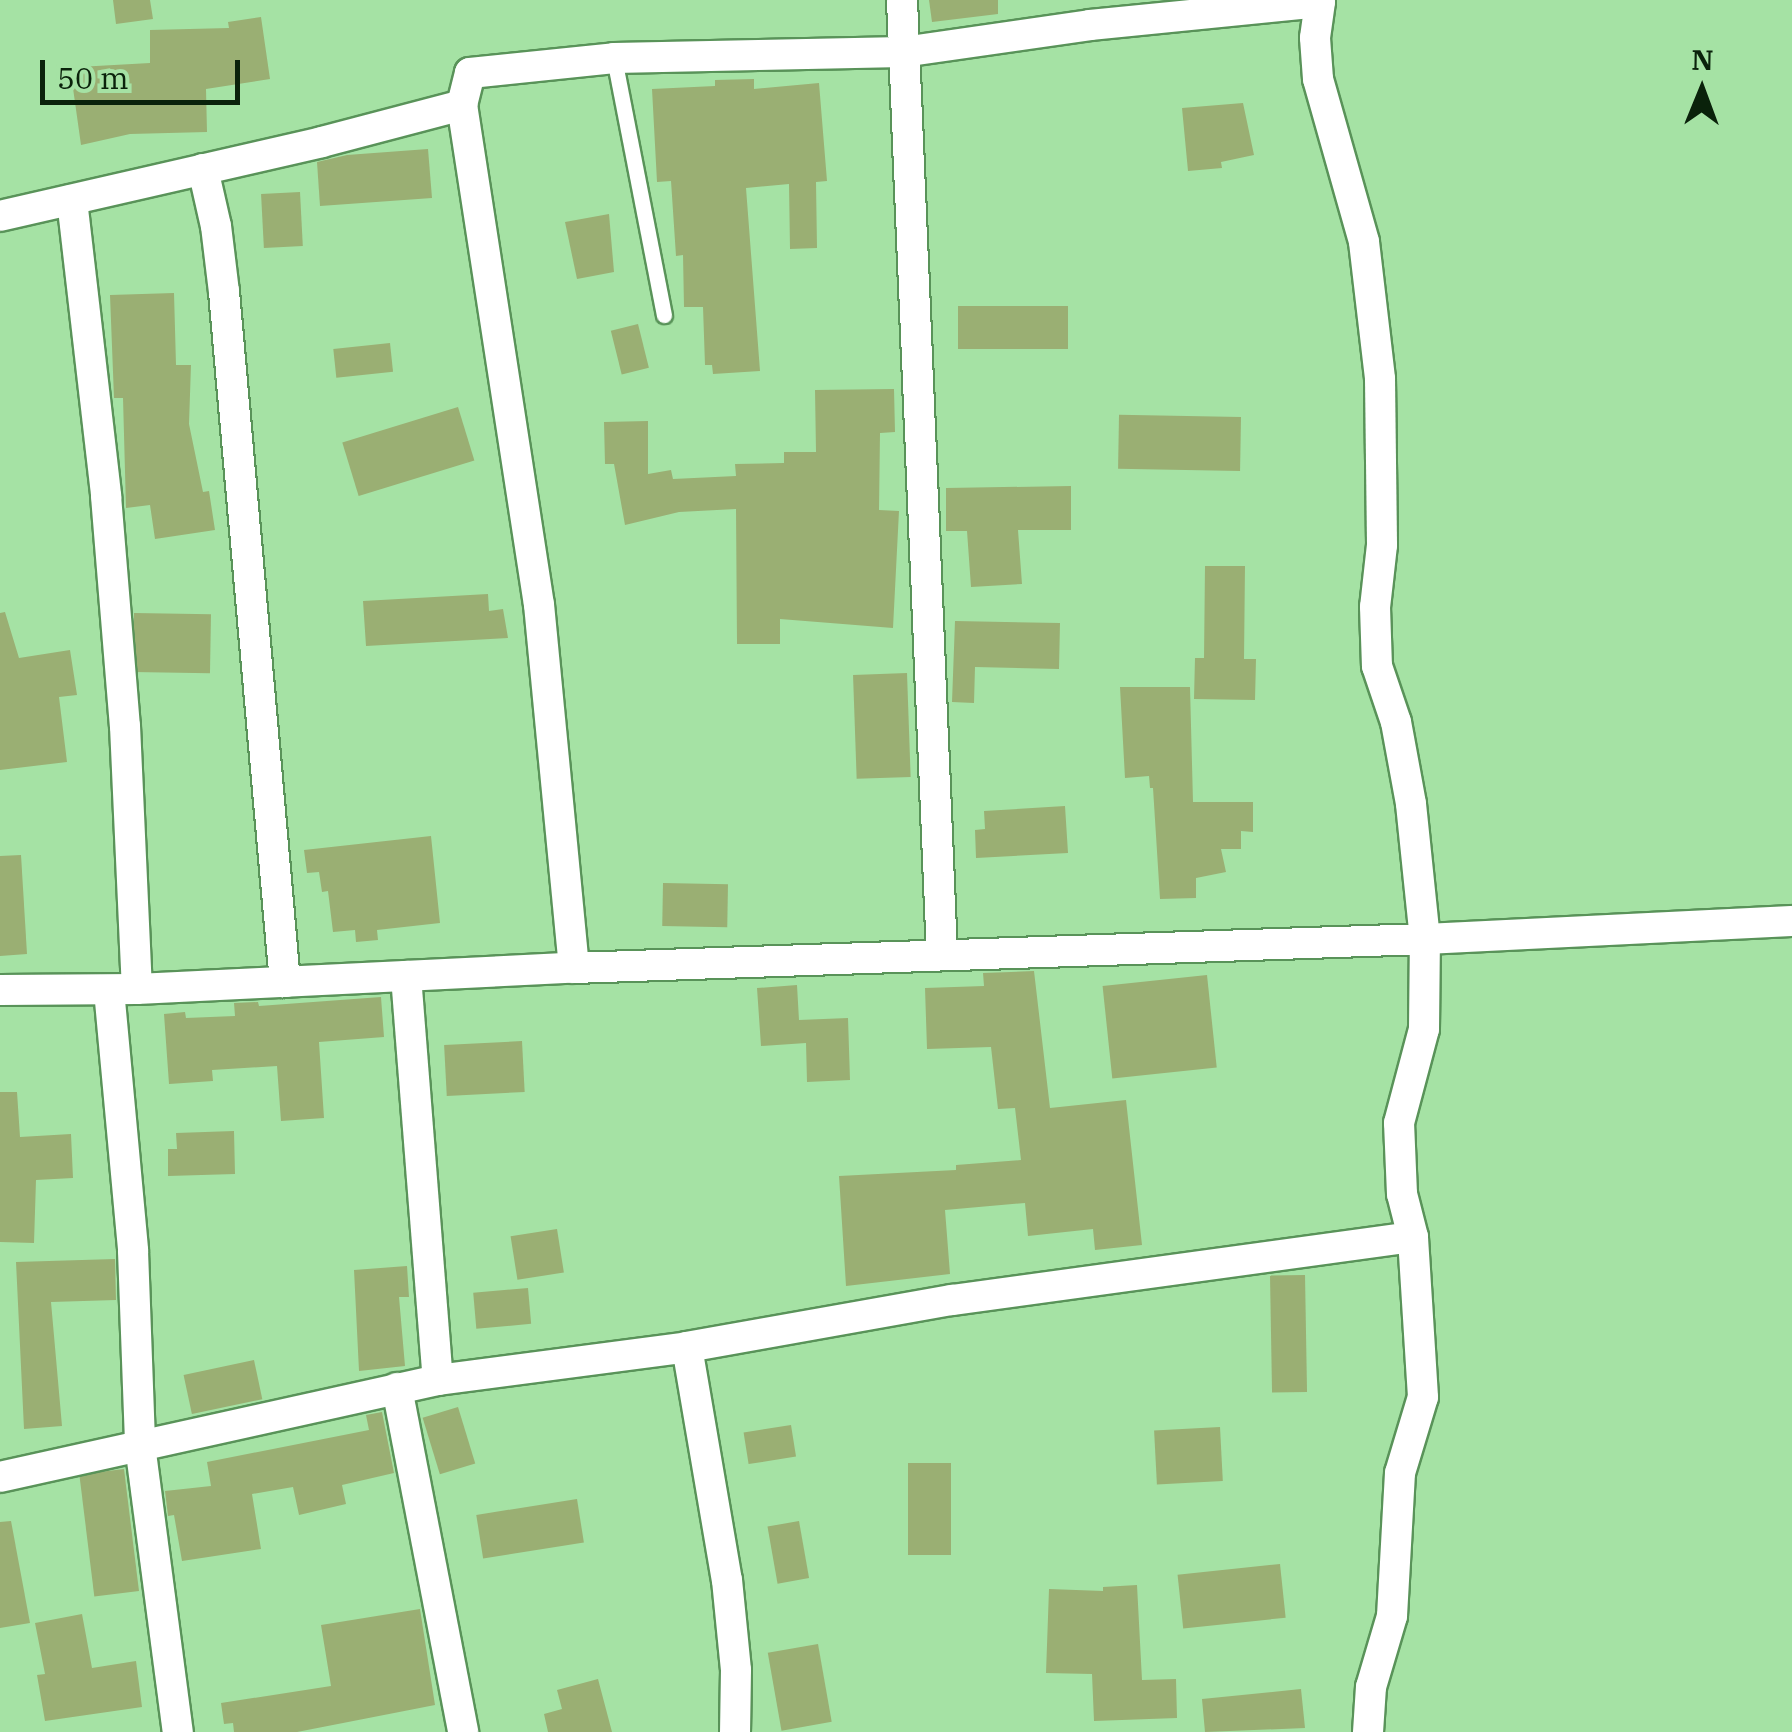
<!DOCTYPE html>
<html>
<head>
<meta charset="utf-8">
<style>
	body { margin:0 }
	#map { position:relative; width:1792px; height:1732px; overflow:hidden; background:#a5e2a4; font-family:"IBM Plex Serif",serif }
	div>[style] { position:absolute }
	.building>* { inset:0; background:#9aaf73; transform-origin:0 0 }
	.roads { filter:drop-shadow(2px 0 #599359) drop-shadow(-2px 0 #599359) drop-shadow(0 2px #599359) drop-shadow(0 -2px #599359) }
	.lane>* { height:15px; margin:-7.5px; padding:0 7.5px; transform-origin:7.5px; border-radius:7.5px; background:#fff }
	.street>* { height:30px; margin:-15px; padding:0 15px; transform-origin:15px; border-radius:15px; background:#fff }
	span { translate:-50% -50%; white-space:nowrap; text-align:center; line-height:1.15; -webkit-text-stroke:8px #a5e2a4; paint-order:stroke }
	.north { position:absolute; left:1652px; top:40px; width:100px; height:100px; -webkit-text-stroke:8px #a5e2a4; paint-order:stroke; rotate:1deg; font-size:28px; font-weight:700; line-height:40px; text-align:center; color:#0a220b }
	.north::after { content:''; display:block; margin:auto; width:35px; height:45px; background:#0a220b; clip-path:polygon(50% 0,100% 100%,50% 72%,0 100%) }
	.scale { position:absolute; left:40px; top:60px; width:200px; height:45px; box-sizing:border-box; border:5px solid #0a220b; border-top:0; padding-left:12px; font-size:30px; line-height:35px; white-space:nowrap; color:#0a220b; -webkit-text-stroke:8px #a5e2a4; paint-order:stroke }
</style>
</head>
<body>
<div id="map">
	<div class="building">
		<div style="clip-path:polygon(113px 0,150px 0,153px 19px,116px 24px)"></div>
		<div style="clip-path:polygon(929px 0,998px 0,998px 14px,932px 22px)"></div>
		<div style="clip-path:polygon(261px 17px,270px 79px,206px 89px,207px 132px,130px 134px,81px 145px,71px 74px,79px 73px,78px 67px,150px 63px,150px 30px,229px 28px,228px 22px)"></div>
		<div style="clip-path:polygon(754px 79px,754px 89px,819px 83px,827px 181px,816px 182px,817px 248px,790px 249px,789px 184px,746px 188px,760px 371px,713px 374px,712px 365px,705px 365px,703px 307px,684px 307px,683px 255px,676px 256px,671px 181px,657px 182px,652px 89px,715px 86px,715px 80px)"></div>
		<div style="clip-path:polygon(1243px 103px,1254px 155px,1221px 162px,1222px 168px,1188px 171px,1182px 108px)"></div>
		<div style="clip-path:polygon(428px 149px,432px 198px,320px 206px,317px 162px,347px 155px)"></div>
		<div style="left:300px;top:192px;width:54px;height:39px;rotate:87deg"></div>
		<div style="clip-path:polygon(609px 214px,614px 272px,577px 279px,565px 222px)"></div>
		<div style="clip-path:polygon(174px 293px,176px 365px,191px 365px,189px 424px,203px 492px,209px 491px,215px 530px,155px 539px,150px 505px,126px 508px,123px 398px,114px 398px,110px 295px)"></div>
		<div style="left:958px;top:306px;width:110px;height:43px"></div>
		<div style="left:638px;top:324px;width:45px;height:28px;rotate:76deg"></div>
		<div style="left:390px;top:343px;width:29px;height:57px;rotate:84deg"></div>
		<div style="clip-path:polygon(894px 389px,895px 432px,880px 433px,879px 510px,899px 511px,893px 628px,780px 619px,780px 644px,737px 644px,736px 509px,679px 512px,625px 525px,614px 464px,605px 464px,604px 422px,648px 421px,648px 474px,671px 470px,673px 479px,736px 476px,735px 464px,784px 463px,784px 452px,816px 452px,815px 390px)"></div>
		<div style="left:458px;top:407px;width:56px;height:121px;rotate:73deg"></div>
		<div style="left:1241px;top:417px;width:54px;height:122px;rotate:91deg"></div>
		<div style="clip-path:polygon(1071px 486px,1071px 530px,1018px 530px,1022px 584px,971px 587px,967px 531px,946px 531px,946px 488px)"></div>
		<div style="clip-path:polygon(1205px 566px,1245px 566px,1244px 659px,1256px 659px,1255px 700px,1194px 699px,1195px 658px,1204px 658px)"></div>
		<div style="clip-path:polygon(488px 594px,489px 611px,503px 609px,508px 638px,366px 646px,363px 601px)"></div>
		<div style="clip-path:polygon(5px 612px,19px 658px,70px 650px,77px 695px,59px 697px,67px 762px,0 770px,0 613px)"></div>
		<div style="left:134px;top:613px;width:77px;height:59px;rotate:1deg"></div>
		<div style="clip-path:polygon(955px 621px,1060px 623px,1059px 669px,975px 667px,974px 703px,952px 702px)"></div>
		<div style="left:907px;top:673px;width:104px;height:54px;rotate:88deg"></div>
		<div style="clip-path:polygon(1120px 687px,1190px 687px,1193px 802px,1253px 802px,1253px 832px,1241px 831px,1241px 849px,1221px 849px,1226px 872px,1196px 878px,1196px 898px,1160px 899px,1153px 788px,1150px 788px,1149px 776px,1125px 778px)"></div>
		<div style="clip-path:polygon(1065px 806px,1068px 853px,976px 858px,975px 830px,985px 829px,984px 811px)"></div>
		<div style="clip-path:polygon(431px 836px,440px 923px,377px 930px,378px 940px,356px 942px,355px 930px,333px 932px,328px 891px,322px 892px,319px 872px,307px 873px,304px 850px)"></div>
		<div style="clip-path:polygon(21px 855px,27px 954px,0 956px,0 856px)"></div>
		<div style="left:663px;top:883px;width:65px;height:43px;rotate:1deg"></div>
		<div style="clip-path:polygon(1034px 971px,1050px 1108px,1126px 1100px,1142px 1245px,1095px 1250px,1093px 1229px,1028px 1236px,1025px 1203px,945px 1210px,950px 1274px,846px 1286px,839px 1176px,956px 1170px,956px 1165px,1021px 1160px,1015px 1108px,998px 1109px,991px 1047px,927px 1049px,925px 988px,984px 986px,983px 973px)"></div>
		<div style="left:1207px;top:975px;width:93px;height:105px;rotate:84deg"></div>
		<div style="clip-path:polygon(797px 985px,799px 1020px,848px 1018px,850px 1080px,807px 1082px,806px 1043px,761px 1046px,757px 988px)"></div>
		<div style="clip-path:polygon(381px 997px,384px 1037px,319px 1042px,324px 1118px,281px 1121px,277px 1066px,212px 1070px,213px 1081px,169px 1084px,164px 1014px,185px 1012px,186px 1018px,235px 1016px,234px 1003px,258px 1002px,259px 1006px)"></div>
		<div style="left:522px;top:1041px;width:51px;height:78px;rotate:87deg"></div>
		<div style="clip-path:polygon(0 1092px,17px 1092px,20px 1137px,71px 1134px,73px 1178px,36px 1180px,34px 1243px,0 1242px)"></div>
		<div style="clip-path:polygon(234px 1131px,235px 1174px,168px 1176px,168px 1149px,177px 1149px,176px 1133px)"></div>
		<div style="left:557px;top:1229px;width:44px;height:47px;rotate:81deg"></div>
		<div style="clip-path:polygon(115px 1259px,116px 1300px,51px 1302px,62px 1426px,24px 1429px,16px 1262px)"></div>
		<div style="clip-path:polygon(407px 1266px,409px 1297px,399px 1297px,405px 1366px,359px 1371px,354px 1270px)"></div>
		<div style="left:1305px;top:1275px;width:117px;height:35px;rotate:89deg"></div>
		<div style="left:528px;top:1288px;width:36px;height:55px;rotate:85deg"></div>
		<div style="left:254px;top:1360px;width:40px;height:72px;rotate:78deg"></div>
		<div style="left:458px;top:1407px;width:59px;height:37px;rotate:73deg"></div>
		<div style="clip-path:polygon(382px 1412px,394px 1473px,342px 1485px,346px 1504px,299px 1515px,293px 1487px,252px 1494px,261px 1549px,182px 1561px,174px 1515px,168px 1516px,165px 1491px,211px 1486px,207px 1462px,369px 1430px,366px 1415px)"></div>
		<div style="left:791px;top:1425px;width:32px;height:48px;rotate:81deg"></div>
		<div style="left:1220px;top:1427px;width:54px;height:66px;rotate:87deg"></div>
		<div style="left:908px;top:1463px;width:43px;height:92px"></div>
		<div style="left:124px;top:1469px;width:123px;height:45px;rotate:83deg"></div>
		<div style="left:577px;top:1499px;width:44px;height:102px;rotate:81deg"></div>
		<div style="clip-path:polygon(11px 1521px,30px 1623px,0 1628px,0 1522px)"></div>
		<div style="left:799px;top:1521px;width:58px;height:32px;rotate:80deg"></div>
		<div style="left:1280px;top:1564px;width:54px;height:103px;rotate:84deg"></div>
		<div style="clip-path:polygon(1137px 1585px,1142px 1680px,1176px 1679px,1177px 1718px,1094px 1721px,1092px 1674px,1046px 1673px,1049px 1589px,1103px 1591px,1103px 1587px)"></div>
		<div style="clip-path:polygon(420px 1609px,435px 1705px,297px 1732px,234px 1732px,233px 1723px,224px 1724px,221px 1703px,331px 1686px,321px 1625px)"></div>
		<div style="clip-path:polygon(82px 1614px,92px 1668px,136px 1661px,142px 1707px,45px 1721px,37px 1675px,45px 1674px,35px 1623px)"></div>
		<div style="left:818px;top:1644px;width:79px;height:51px;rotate:80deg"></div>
		<div style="clip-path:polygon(598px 1679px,612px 1732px,548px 1732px,544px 1714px,562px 1709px,557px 1690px)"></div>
		<div style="clip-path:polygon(1301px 1689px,1305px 1728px,1205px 1732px,1202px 1699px)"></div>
	</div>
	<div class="roads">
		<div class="lane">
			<div style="left:614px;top:58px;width:262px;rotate:79deg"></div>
		</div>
		<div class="street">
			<div style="left:902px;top:0;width:954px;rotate:87.6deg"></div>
			<div style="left:203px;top:169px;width:58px;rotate:77.2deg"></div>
			<div style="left:216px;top:226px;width:66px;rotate:83.1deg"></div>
			<div style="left:224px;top:292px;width:693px;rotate:84.95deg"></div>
			<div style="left:72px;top:200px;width:298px;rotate:83.4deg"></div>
			<div style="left:106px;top:496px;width:231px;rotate:85.3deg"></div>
			<div style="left:125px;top:726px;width:263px;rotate:87.4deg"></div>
			<div style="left:0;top:216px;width:330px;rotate:-12.9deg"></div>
			<div style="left:322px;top:142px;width:145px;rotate:-14.8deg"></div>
			<div style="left:406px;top:976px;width:405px;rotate:85.5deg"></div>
			<div style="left:0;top:990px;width:137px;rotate:-0.4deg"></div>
			<div style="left:137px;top:989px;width:438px;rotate:-2.8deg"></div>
			<div style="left:574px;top:968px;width:365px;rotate:-95.5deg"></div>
			<div style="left:539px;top:605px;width:506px;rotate:-98.75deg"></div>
			<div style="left:462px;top:105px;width:33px;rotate:-76deg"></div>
			<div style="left:470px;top:73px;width:145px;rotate:-5.9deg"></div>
			<div style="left:614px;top:58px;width:289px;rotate:-1.2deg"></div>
			<div style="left:903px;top:52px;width:189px;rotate:-8.2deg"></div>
			<div style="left:1090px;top:25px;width:231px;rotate:-5.7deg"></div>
			<div style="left:1320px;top:2px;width:36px;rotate:98deg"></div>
			<div style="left:1315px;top:38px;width:41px;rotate:85.8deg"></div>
			<div style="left:1318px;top:79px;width:169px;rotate:74.2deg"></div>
			<div style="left:1364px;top:242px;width:138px;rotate:83.3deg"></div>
			<div style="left:1380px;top:379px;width:166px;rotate:89.3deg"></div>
			<div style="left:1382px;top:545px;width:62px;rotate:96.4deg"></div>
			<div style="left:1375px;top:607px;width:59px;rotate:88.1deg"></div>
			<div style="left:1377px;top:666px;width:59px;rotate:71.3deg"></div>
			<div style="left:1396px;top:722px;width:83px;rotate:79.6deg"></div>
			<div style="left:1411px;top:804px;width:136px;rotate:84.1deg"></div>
			<div style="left:1425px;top:939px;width:367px;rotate:-2.8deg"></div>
			<div style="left:109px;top:990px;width:262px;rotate:84.7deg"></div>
			<div style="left:133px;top:1251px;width:194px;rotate:87.9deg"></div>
			<div style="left:140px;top:1445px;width:290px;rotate:82.5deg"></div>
			<div style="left:687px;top:1347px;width:236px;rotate:80.3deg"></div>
			<div style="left:727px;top:1580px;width:90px;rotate:84.3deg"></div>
			<div style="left:736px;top:1670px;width:62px;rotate:90.9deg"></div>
			<div style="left:397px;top:1388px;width:350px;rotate:79.1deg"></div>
			<div style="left:0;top:1477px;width:449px;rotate:-12.5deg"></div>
			<div style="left:438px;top:1380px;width:251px;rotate:-7.5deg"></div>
			<div style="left:687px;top:1347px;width:269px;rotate:-10.1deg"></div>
			<div style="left:952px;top:1300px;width:465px;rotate:-7.8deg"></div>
			<div style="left:1413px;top:1237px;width:44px;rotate:-104.3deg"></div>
			<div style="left:1402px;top:1194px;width:71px;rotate:-92.4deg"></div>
			<div style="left:1399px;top:1123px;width:97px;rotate:-75.1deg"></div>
			<div style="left:1424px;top:1029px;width:90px;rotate:-89.4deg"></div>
			<div style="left:1425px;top:939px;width:851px;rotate:178.05deg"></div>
			<div style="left:1368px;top:1732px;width:45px;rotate:-86.2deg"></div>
			<div style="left:1371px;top:1687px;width:74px;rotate:-73.5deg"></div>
			<div style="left:1392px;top:1616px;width:143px;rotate:-86.8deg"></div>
			<div style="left:1400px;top:1473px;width:79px;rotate:-73.2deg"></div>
			<div style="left:1423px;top:1397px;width:160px;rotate:-93.6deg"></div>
		</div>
	</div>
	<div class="north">N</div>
	<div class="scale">50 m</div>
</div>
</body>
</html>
